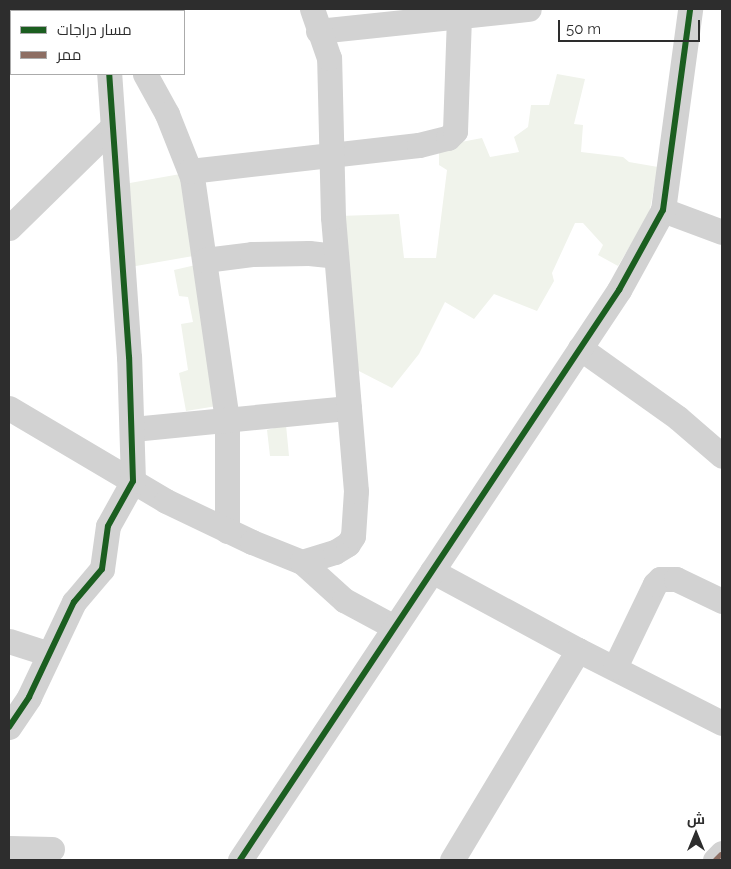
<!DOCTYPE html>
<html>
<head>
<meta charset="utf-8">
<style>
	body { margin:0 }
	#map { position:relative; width:731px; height:869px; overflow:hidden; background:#fff; font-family:Raleway,Cairo,sans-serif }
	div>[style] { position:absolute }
	.green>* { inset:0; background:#f0f3eb; transform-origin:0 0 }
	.minor>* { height:25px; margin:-12.5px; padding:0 12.5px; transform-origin:12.5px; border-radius:12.5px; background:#d2d2d2 }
	.quiet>* { height:5px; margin-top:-2.5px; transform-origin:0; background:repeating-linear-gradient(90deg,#8d6e63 0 10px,transparent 0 15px) }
	.cycleway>* { height:6px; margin:-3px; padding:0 3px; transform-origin:3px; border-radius:3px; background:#1b5e20 }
	span { translate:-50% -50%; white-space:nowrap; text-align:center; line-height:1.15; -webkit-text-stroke:5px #fff; paint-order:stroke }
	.frame { position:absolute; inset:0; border:10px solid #2d2d2d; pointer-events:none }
	.legend { position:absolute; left:10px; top:10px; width:175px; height:65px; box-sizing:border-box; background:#fff; border:1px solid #ababab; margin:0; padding:6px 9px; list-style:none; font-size:15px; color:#2d2d2d }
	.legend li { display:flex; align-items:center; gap:10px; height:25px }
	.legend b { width:25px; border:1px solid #ababab }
	.north { position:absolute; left:671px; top:809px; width:50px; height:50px; -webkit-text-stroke:4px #fff; paint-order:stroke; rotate:0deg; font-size:14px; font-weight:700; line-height:20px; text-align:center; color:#2d2d2d }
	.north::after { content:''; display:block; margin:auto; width:18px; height:22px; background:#2d2d2d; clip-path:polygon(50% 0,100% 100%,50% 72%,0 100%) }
	.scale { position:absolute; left:558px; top:20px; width:142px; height:22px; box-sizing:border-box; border:2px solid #2d2d2d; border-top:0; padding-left:6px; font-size:15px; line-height:18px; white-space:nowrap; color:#2d2d2d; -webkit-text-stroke:4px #fff; paint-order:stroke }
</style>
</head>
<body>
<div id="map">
	<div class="green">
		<div style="clip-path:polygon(557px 74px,585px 79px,574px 124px,583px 125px,581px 152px,623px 157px,629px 162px,658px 167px,649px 214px,618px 266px,598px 255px,603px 245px,583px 223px,575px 223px,552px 273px,554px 281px,537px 311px,494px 294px,474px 319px,445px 302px,419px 354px,392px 388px,355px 369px,339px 216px,399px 214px,404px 258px,436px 258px,447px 170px,439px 165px,439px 150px,456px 143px,482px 138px,490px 157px,519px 152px,514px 137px,528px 127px,531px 105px,549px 105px)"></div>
		<div style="left:186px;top:173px;width:83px;height:67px;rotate:80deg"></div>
		<div style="clip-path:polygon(200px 264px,217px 406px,186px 411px,179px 373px,188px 370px,181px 324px,193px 322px,188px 297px,179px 296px,174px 270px)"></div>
		<div style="clip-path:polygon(286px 425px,289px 456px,270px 456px,267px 430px)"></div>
	</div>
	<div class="minor">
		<div style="left:43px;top:9px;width:5px;rotate:22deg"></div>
		<div style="left:149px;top:11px;width:2px;rotate:-63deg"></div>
		<div style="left:318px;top:31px;width:212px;rotate:-6deg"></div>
		<div style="left:145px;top:74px;width:46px;rotate:61.2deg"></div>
		<div style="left:167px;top:114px;width:68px;rotate:68.4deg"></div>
		<div style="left:192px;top:177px;width:245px;rotate:81.8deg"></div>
		<div style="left:227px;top:419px;width:112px;rotate:90deg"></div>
		<div style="left:190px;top:171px;width:230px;rotate:-6.5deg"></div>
		<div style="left:419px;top:145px;width:30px;rotate:-14deg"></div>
		<div style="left:448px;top:138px;width:10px;rotate:-45deg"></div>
		<div style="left:455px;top:131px;width:113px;rotate:-88deg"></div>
		<div style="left:663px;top:210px;width:63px;rotate:20.4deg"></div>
		<div style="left:9px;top:228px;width:143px;rotate:-44.4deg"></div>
		<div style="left:205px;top:260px;width:47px;rotate:-7.3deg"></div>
		<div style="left:252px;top:254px;width:57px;rotate:-1deg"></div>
		<div style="left:309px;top:253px;width:27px;rotate:6deg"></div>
		<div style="left:580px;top:348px;width:120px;rotate:35.5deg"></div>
		<div style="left:678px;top:418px;width:58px;rotate:40.8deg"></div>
		<div style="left:9px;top:408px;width:182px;rotate:30.6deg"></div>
		<div style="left:166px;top:501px;width:95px;rotate:25.5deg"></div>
		<div style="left:252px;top:542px;width:54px;rotate:21.8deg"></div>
		<div style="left:302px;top:562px;width:57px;rotate:42.1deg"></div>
		<div style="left:344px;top:600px;width:57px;rotate:28.4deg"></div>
		<div style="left:133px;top:429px;width:217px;rotate:-5.6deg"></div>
		<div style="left:302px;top:562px;width:34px;rotate:-17deg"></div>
		<div style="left:335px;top:552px;width:15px;rotate:-32deg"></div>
		<div style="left:348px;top:544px;width:9px;rotate:-58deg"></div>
		<div style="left:353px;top:536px;width:45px;rotate:-86.2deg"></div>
		<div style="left:356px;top:491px;width:275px;rotate:-94.8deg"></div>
		<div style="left:333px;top:217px;width:159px;rotate:-91.4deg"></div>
		<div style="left:329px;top:58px;width:52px;rotate:-109.1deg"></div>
		<div style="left:432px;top:571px;width:166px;rotate:28.4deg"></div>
		<div style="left:578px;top:650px;width:161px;rotate:26.9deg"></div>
		<div style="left:9px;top:641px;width:42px;rotate:18deg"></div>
		<div style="left:615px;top:667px;width:92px;rotate:-64.3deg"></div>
		<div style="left:655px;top:584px;width:7px;rotate:-45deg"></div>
		<div style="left:660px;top:579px;width:16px"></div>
		<div style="left:676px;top:579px;width:51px;rotate:25.6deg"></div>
		<div style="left:9px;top:727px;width:36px;rotate:-56deg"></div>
		<div style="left:29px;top:697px;width:105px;rotate:-64.7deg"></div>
		<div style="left:74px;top:602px;width:43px;rotate:-49.7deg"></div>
		<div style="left:102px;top:569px;width:43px;rotate:-82.1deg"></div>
		<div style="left:108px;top:526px;width:51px;rotate:-60.9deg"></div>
		<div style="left:133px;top:481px;width:124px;rotate:-91.8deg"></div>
		<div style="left:129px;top:357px;width:284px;rotate:-94deg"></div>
		<div style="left:9px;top:848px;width:43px;rotate:1.3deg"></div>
		<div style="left:240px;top:860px;width:685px;rotate:-56.38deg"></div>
		<div style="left:619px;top:290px;width:91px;rotate:-61.2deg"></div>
		<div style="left:663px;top:210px;width:203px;rotate:-82.3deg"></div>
		<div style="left:452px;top:860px;width:245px;rotate:-59deg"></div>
		<div style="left:715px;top:860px;width:10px;rotate:-45deg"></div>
	</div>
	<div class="quiet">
		<div style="left:715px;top:860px;width:10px;rotate:-45deg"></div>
	</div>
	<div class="cycleway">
		<div style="left:9px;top:727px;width:36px;rotate:-56deg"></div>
		<div style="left:29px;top:697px;width:105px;rotate:-64.7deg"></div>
		<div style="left:74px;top:602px;width:43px;rotate:-49.7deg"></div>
		<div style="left:102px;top:569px;width:43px;rotate:-82.1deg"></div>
		<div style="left:108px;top:526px;width:51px;rotate:-60.9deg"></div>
		<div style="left:133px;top:481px;width:124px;rotate:-91.8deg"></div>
		<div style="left:129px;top:357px;width:284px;rotate:-94deg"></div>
		<div style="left:240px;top:860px;width:685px;rotate:-56.38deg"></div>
		<div style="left:619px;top:290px;width:91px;rotate:-61.2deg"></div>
		<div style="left:663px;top:210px;width:203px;rotate:-82.3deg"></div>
	</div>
	<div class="frame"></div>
	<ul class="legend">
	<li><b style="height:6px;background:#1b5e20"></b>مسار دراجات</li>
	<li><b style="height:6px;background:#8d6e63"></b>ممر</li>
	</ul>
	<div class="north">ش</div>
	<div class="scale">50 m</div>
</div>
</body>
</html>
